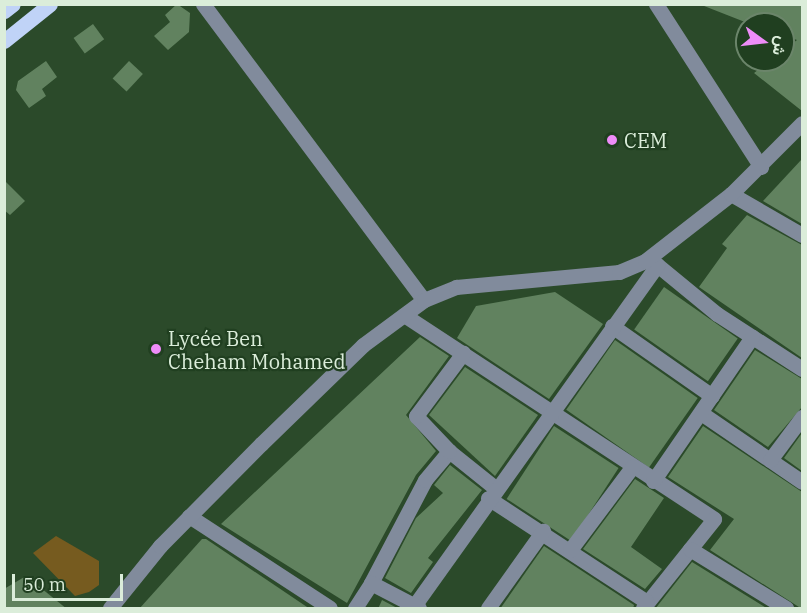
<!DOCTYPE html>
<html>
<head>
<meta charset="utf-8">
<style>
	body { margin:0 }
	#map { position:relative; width:807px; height:613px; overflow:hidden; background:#2b4a2a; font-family:"IBM Plex Serif",Vazirmatn,serif }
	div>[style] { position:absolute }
	.green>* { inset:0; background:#765b1f }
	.building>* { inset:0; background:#61825f; transform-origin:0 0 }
	.minor>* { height:15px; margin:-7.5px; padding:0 7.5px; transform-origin:7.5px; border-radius:7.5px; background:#818b9c }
	.major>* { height:15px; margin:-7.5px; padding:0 7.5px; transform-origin:7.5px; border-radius:7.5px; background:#c0d3f7 }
	.dots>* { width:16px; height:16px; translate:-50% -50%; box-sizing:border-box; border:3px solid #203f20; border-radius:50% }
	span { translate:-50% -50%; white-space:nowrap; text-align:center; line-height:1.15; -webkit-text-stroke:4.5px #203f20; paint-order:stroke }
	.poi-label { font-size:20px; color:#dbedda }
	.left { translate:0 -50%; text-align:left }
	.frame { position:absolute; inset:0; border:6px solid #dbedda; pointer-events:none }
	.north { position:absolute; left:735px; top:12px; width:60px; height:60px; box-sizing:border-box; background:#203f20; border:2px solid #6b856a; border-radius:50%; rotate:105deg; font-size:16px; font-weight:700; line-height:24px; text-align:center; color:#dbedda }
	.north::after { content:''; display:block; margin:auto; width:21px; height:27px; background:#ee8cf8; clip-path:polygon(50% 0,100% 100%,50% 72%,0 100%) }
	.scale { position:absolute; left:12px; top:574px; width:111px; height:27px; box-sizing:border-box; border:3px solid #dbedda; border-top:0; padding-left:8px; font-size:18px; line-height:21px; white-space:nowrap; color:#dbedda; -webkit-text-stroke:4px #203f20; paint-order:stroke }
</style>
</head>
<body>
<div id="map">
	<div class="green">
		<div style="clip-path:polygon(56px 536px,99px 561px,99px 585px,89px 592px,75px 596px,33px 553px)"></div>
	</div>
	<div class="building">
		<div style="clip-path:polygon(177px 4px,190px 13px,189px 32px,168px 50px,154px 36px,170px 22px,165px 15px)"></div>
		<div style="clip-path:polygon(699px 4px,802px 4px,802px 111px,754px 73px,771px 60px,783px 60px,783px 51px,797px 40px,783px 35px,783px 24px,750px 24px)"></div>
		<div style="left:93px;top:24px;width:19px;height:24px;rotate:54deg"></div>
		<div style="clip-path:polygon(46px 61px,57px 77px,42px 89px,46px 96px,29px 108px,16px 90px,18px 81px)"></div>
		<div style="left:129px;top:61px;width:19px;height:24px;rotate:43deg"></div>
		<div style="clip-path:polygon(802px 159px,802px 224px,763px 201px)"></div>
		<div style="clip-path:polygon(4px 180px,25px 201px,10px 215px,4px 210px)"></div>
		<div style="clip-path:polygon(747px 215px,802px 245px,802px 358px,699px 287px,727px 248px,722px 244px)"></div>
		<div style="left:664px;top:287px;width:90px;height:52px;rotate:35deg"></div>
		<div style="clip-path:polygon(555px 292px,603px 324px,549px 399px,457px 338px,476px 306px)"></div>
		<div style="clip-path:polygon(420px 337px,449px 356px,406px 415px,436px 451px,416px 475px,347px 603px,221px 524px)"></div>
		<div style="left:615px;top:340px;width:101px;height:85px;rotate:35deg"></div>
		<div style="clip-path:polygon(755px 350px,802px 379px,802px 407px,768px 447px,714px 410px)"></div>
		<div style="clip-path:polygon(465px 367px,538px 415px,495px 476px,429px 415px)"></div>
		<div style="left:554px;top:426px;width:77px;height:87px;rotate:33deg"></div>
		<div style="clip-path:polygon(703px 426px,802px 492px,802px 609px,710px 550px,734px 519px,668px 477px)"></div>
		<div style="clip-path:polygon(802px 433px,802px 471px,784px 458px)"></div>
		<div style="clip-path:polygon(450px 465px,482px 490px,428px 558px,433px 562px,411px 593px,385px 578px,416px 518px,443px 493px,434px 485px)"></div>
		<div style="clip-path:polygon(635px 479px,664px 498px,631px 547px,662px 569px,645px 589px,583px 549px)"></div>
		<div style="clip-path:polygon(202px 539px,206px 539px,310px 609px,139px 609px)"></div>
		<div style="clip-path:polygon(544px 546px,634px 605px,633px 609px,500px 609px)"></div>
		<div style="clip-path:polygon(692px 562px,768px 609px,655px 609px)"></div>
		<div style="clip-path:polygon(26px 576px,67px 609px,4px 609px,4px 589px)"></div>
		<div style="clip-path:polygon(382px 600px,399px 609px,378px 609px)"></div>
	</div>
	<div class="minor">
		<div style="left:203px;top:4px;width:369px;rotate:53.3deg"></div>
		<div style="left:656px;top:4px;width:194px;rotate:57.2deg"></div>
		<div style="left:731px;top:194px;width:82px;rotate:30deg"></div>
		<div style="left:650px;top:259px;width:87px;rotate:39.4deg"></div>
		<div style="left:717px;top:314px;width:101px;rotate:32.9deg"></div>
		<div style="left:404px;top:315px;width:371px;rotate:33.3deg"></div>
		<div style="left:714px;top:519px;width:114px;rotate:128.6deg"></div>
		<div style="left:612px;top:326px;width:122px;rotate:35deg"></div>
		<div style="left:701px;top:413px;width:122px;rotate:34.3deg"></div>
		<div style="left:449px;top:451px;width:59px;rotate:38.8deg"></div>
		<div style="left:770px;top:460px;width:54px;rotate:-53.3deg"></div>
		<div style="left:653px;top:481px;width:175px;rotate:-55.5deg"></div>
		<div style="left:488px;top:498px;width:190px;rotate:33.2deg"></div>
		<div style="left:189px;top:516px;width:168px;rotate:33.1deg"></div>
		<div style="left:690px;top:549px;width:113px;rotate:31.6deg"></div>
		<div style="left:570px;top:550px;width:104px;rotate:-53.2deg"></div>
		<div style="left:371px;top:583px;width:116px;rotate:-62.3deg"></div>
		<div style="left:425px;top:480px;width:38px;rotate:-50deg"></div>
		<div style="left:449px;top:451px;width:48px;rotate:-133.3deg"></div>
		<div style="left:416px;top:416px;width:79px;rotate:-53.3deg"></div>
		<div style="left:414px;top:606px;width:419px;rotate:-54.5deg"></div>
		<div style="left:110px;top:608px;width:80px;rotate:-51.1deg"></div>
		<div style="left:160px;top:546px;width:144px;rotate:-45.3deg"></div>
		<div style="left:261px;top:444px;width:142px;rotate:-44.1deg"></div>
		<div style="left:363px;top:345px;width:76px;rotate:-36.4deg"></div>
		<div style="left:424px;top:300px;width:35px;rotate:-22deg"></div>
		<div style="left:456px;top:287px;width:164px;rotate:-5.3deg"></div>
		<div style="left:619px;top:272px;width:28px;rotate:-23deg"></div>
		<div style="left:645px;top:261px;width:109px;rotate:-37.9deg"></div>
		<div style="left:731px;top:194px;width:100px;rotate:-45deg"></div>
		<div style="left:355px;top:608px;width:30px;rotate:-57deg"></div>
		<div style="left:371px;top:583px;width:54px;rotate:27.5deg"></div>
		<div style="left:488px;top:608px;width:95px;rotate:-54.5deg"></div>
	</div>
	<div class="major">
		<div style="left:4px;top:11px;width:11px;rotate:-38deg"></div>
		<div style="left:4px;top:41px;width:59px;rotate:-38.8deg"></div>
	</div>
	<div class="dots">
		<div style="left:612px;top:140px;background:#ee8cf8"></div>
		<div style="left:156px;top:349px;background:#ee8cf8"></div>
	</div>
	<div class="poi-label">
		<span class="left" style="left:624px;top:140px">CEM</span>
		<span class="left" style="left:168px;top:350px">Lycée Ben<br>Cheham Mohamed</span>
	</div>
	<div class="frame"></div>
	<div class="north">ش</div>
	<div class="scale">50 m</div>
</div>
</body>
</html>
